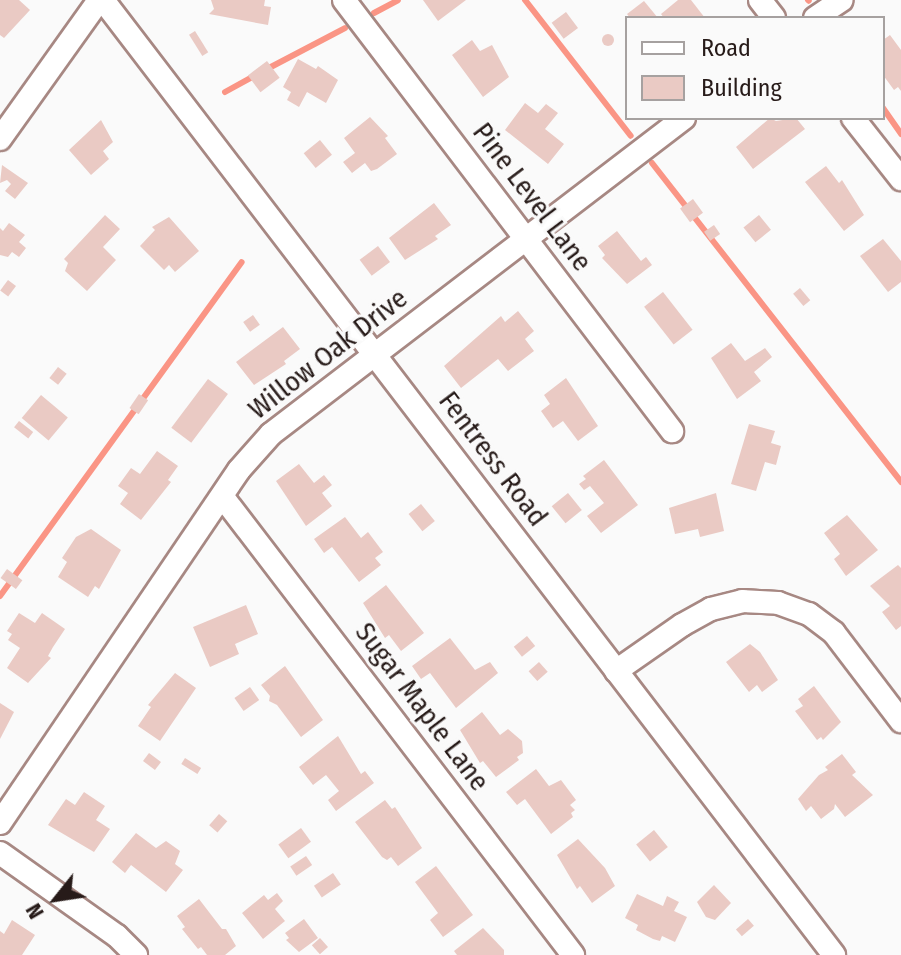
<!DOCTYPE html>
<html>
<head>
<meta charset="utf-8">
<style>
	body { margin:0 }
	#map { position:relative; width:901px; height:955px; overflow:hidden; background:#fafafa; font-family:"Fira Sans Condensed",sans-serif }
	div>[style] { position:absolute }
	.stream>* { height:6px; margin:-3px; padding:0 3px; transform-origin:3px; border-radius:3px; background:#fa9585 }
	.building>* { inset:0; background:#eacac4; transform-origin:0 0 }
	.round { border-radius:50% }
	.roads { filter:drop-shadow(2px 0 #a78883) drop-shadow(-2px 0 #a78883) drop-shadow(0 2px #a78883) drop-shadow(0 -2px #a78883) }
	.minor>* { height:22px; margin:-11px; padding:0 11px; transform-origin:11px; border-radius:11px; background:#fff }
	span { translate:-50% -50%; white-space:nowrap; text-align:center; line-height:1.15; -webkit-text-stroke:6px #fafafa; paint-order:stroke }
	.street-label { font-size:28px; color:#271b19 }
	.legend { position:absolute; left:625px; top:16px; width:260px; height:104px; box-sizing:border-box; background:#fafafa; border:2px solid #a6a1a0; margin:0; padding:10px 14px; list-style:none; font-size:24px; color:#271b19 }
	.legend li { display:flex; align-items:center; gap:16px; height:40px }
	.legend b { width:40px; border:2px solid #a6a1a0 }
	.north { position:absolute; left:16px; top:859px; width:80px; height:80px; -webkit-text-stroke:6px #fafafa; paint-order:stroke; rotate:240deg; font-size:22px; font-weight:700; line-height:32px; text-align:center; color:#271b19 }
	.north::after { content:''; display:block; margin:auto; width:28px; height:36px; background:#271b19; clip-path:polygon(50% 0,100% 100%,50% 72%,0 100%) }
</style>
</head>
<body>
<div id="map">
	<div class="stream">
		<div style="left:525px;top:0;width:172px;rotate:52.1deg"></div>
		<div style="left:808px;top:0;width:1px;rotate:45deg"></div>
		<div style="left:374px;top:13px;width:27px;rotate:-28deg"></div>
		<div style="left:267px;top:69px;width:88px;rotate:-27.7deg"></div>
		<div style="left:225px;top:92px;width:33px;rotate:-29deg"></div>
		<div style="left:883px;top:108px;width:32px;rotate:55deg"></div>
		<div style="left:652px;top:163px;width:405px;rotate:52deg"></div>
		<div style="left:0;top:596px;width:412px;rotate:-54.1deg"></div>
	</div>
	<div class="building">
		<div style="clip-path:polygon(0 0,19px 0,30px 10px,4px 38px,0 35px)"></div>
		<div style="clip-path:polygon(211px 0,265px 0,264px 6px,271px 7px,268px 25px,209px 14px,214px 9px)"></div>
		<div style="clip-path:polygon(423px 0,466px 0,438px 21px)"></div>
		<div style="clip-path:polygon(678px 0,691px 0,705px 18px,664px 18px,661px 14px)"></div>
		<div style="clip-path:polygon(644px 1px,658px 18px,630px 18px,627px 14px)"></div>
		<div style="left:566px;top:12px;width:20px;height:18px;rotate:53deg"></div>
		<div style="left:195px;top:31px;width:25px;height:7px;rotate:58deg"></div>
		<div class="round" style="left:602px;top:34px;width:12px;height:12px"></div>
		<div style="clip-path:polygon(890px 35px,901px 50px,901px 91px,898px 87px,894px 90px,883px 75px,883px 40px)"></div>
		<div style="clip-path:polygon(472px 40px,480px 51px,492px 45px,509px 77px,483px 97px,452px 55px)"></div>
		<div style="clip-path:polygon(298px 59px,316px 69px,318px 66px,338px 80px,326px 103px,307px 92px,299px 107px,287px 100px,291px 92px,283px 87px)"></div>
		<div style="left:267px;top:61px;width:21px;height:24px;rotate:53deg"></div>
		<div style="clip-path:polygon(525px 103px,538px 113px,546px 104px,558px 113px,545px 129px,564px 144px,548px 164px,505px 130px)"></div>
		<div style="clip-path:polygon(370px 117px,388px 136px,385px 138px,397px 154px,377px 169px,371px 171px,365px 163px,352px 173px,343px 162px,355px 153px,344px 138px)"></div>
		<div style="clip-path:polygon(770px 118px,776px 121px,796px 118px,805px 129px,753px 169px,736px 147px)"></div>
		<div style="clip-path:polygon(101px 120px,113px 142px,103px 151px,109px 159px,91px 175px,69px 150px)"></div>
		<div style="left:320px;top:140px;width:19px;height:21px;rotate:51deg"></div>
		<div style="clip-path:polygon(2px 165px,28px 183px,15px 199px,5px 191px,11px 184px,7px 180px,0 183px)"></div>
		<div style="clip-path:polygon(826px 166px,839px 183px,842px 180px,864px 215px,844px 231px,805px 182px)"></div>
		<div style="left:693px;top:199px;width:17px;height:16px;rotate:54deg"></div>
		<div style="clip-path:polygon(434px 203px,451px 225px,435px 236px,438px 239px,405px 260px,389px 238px)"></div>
		<div style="clip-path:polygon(105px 215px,120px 229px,103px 247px,116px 260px,87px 291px,65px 271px,68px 263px,64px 259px)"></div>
		<div style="left:759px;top:215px;width:19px;height:20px;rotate:51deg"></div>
		<div style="clip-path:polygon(169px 217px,199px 251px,175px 272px,169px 265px,164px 270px,140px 246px,155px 230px,152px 227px)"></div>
		<div style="clip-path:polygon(9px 223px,25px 235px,19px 242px,26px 248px,19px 257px,12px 252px,8px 257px,0 255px,0 228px,3px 231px)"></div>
		<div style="left:714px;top:225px;width:11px;height:12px;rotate:56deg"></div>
		<div style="clip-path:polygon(617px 231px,641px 261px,646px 257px,652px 265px,627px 284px,602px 258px,605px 255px,598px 246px)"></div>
		<div style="clip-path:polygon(883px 239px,901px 261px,901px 282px,888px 292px,860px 256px)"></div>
		<div style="left:378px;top:246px;width:20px;height:23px;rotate:53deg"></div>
		<div style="left:8px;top:280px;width:10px;height:13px;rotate:37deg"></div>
		<div style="left:800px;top:288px;width:16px;height:9px;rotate:50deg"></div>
		<div style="left:663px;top:292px;width:48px;height:24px;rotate:52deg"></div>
		<div style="clip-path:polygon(518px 311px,534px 331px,525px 339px,534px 351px,508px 371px,498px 359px,461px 388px,444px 366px,501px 316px,505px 322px)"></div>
		<div style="left:253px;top:315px;width:12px;height:12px;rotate:55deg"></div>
		<div style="clip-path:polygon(283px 327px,300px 349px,284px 361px,286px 364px,254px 385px,236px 362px)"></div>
		<div style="clip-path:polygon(731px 343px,745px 361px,765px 348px,772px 357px,754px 372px,761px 381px,737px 399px,711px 358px)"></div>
		<div style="left:58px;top:367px;width:11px;height:14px;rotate:38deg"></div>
		<div style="clip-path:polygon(566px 378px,598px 426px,578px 441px,563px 421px,553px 428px,541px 411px,550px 404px,544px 395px)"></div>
		<div style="left:208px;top:379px;width:25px;height:61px;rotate:37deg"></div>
		<div style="left:139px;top:394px;width:11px;height:17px;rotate:34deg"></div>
		<div style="left:41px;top:395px;width:35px;height:30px;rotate:40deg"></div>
		<div style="left:19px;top:421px;width:18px;height:8px;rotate:38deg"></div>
		<div style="clip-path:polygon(749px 424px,775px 431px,771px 443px,781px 446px,776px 465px,765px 462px,756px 491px,731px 484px)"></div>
		<div style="clip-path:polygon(157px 451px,178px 466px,168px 480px,171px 482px,141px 520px,120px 504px,128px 493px,118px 486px,131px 468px,140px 474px)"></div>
		<div style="clip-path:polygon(604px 460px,638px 505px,601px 533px,587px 516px,604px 503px,590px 486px,584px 490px,579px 484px,586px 479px,583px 476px)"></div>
		<div style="clip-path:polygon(299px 464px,314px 483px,324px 475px,332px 485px,322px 493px,332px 506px,306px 526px,276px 481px)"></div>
		<div style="left:568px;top:493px;width:22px;height:21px;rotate:51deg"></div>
		<div style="clip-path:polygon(716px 493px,724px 531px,700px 537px,698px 529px,675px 534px,669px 508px)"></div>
		<div style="left:421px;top:504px;width:22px;height:16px;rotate:51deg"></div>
		<div style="clip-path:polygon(847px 515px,878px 550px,846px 576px,834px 559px,840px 554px,824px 533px)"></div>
		<div style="clip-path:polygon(345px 517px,361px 538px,368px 532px,383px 552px,375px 558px,381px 565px,359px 582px,332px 547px,324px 553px,314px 539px)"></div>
		<div style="clip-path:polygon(91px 529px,121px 550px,99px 589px,95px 586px,88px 597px,58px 577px,67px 562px,62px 558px,76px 537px)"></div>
		<div style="clip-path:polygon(898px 565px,901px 568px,901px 626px,896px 630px,882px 612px,890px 606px,870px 586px)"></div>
		<div style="left:7px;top:569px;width:19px;height:11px;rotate:36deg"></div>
		<div style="clip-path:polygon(386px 585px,424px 633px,401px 651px,389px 635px,385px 638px,363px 603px)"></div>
		<div style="clip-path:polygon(246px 605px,258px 634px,235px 644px,239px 654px,210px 667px,193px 627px)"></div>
		<div style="clip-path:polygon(19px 613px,35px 623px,42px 613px,65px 629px,53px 647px,48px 656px,51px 658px,28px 683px,7px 668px,20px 648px,8px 640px,12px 634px,7px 631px)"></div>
		<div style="left:527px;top:636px;width:13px;height:17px;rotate:51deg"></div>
		<div style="clip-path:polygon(450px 638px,475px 670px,490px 662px,498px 673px,456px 708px,430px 673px,421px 679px,412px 666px)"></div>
		<div style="clip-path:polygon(750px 644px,760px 652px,778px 680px,762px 692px,757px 685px,749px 692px,726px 662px)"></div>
		<div style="left:539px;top:662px;width:13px;height:14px;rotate:48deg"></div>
		<div style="clip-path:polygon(285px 666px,323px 720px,301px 737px,277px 705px,269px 701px,270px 696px,261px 685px)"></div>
		<div style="clip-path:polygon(175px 673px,196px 688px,160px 741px,138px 726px,151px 707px,148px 705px)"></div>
		<div style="clip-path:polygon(814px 686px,841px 722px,823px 740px,821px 737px,817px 740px,795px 711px,803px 706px,798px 699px)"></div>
		<div style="left:250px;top:687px;width:16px;height:19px;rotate:55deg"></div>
		<div style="clip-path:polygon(0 703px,14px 712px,0 739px)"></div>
		<div style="clip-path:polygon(482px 712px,500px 735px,508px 729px,522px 741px,523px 753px,517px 757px,519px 760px,496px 777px,483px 761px,480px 763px,460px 730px)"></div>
		<div style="clip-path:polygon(338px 736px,361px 774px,365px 771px,374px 783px,336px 811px,328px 800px,339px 791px,326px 775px,313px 785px,299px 767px)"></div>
		<div style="left:149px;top:753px;width:15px;height:10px;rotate:37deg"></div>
		<div style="clip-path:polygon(842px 754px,856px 772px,852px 775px,873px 795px,845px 817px,835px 804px,834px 809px,821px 819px,811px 806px,806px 811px,798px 799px,819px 775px,828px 770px,825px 767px)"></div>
		<div style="left:185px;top:758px;width:19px;height:7px;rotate:32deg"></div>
		<div style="clip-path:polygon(536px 769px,549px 786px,561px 780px,576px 800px,570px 805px,575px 810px,571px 813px,573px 817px,551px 834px,525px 799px,517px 805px,506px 792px)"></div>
		<div style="clip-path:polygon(84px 792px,105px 806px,96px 820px,110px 829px,94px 852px,48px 825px,66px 799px,75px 805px)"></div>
		<div style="clip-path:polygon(385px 800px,392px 809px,395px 807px,422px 848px,398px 866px,391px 857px,387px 860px,382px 857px,355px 822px)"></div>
		<div style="left:219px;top:814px;width:11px;height:15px;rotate:41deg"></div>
		<div style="left:301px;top:828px;width:17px;height:28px;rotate:54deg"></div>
		<div style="left:654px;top:830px;width:22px;height:23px;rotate:51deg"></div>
		<div style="clip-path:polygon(136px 833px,156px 848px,166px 841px,180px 851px,175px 864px,183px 870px,166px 892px,131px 865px,125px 873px,112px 862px)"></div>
		<div style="clip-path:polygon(578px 839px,605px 868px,615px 886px,592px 903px,580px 886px,577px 889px,557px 855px)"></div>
		<div style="left:306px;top:856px;width:11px;height:19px;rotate:56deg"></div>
		<div style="clip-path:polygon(436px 866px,473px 915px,443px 937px,430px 920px,438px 913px,415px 882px)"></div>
		<div style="left:333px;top:873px;width:14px;height:23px;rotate:56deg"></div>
		<div style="clip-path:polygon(714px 885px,731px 903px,715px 920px,706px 917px,697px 902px)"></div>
		<div style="clip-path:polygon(277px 893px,283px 901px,275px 909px,285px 921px,263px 939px,242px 913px,264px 895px,268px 900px)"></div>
		<div style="clip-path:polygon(637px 894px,663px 906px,667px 896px,679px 902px,674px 911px,687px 917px,675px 942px,662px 936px,660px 941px,653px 939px,636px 930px,638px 925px,625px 918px)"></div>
		<div style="clip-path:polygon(199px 899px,222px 929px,226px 929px,236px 946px,225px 955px,207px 955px,201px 947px,198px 949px,182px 929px,185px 927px,177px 916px)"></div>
		<div style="clip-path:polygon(304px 919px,318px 938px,299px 952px,286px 940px,289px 938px,285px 933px)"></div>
		<div style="left:748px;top:919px;width:9px;height:16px;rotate:49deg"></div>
		<div style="clip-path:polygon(12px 920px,35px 935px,22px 955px,0 955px,0 931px,4px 934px)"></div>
		<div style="clip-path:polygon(483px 928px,504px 950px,504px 955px,457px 955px,454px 951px)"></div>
		<div style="left:320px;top:938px;width:12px;height:11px;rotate:48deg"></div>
	</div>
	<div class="roads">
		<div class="minor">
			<div style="left:103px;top:0;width:1203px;rotate:52.57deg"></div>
			<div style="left:344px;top:0;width:542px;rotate:52.73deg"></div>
			<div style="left:760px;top:0;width:23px;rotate:52deg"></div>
			<div style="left:815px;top:18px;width:32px;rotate:-34deg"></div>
			<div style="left:853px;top:118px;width:78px;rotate:51.8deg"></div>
			<div style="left:0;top:139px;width:171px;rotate:-54.5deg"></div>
			<div style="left:222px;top:496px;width:578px;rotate:52.59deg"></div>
			<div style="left:616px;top:671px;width:80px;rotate:-34.9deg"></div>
			<div style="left:682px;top:625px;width:33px;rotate:-29deg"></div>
			<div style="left:711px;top:609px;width:32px;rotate:-14deg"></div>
			<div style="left:742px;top:601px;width:36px;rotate:3deg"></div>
			<div style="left:778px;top:603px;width:33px;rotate:20deg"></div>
			<div style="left:809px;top:614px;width:31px;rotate:37deg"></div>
			<div style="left:834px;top:633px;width:111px;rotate:52.7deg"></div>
			<div style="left:0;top:823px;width:426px;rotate:-55.9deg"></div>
			<div style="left:239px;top:470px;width:48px;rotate:-48.4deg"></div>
			<div style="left:271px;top:434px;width:520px;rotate:-37.42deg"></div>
			<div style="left:0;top:853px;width:143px;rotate:35.4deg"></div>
			<div style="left:117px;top:936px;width:27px;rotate:45deg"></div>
		</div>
	</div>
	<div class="street-label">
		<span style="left:532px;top:197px;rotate:53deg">Pine Level Lane</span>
		<span style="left:328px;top:354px;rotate:-38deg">Willow Oak Drive</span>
		<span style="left:493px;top:459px;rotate:53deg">Fentress Road</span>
		<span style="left:422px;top:707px;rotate:53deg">Sugar Maple Lane</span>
	</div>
	<ul class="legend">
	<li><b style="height:10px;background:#fff"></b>Road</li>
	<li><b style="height:22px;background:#eacac4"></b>Building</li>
	</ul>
	<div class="north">N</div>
</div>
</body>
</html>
